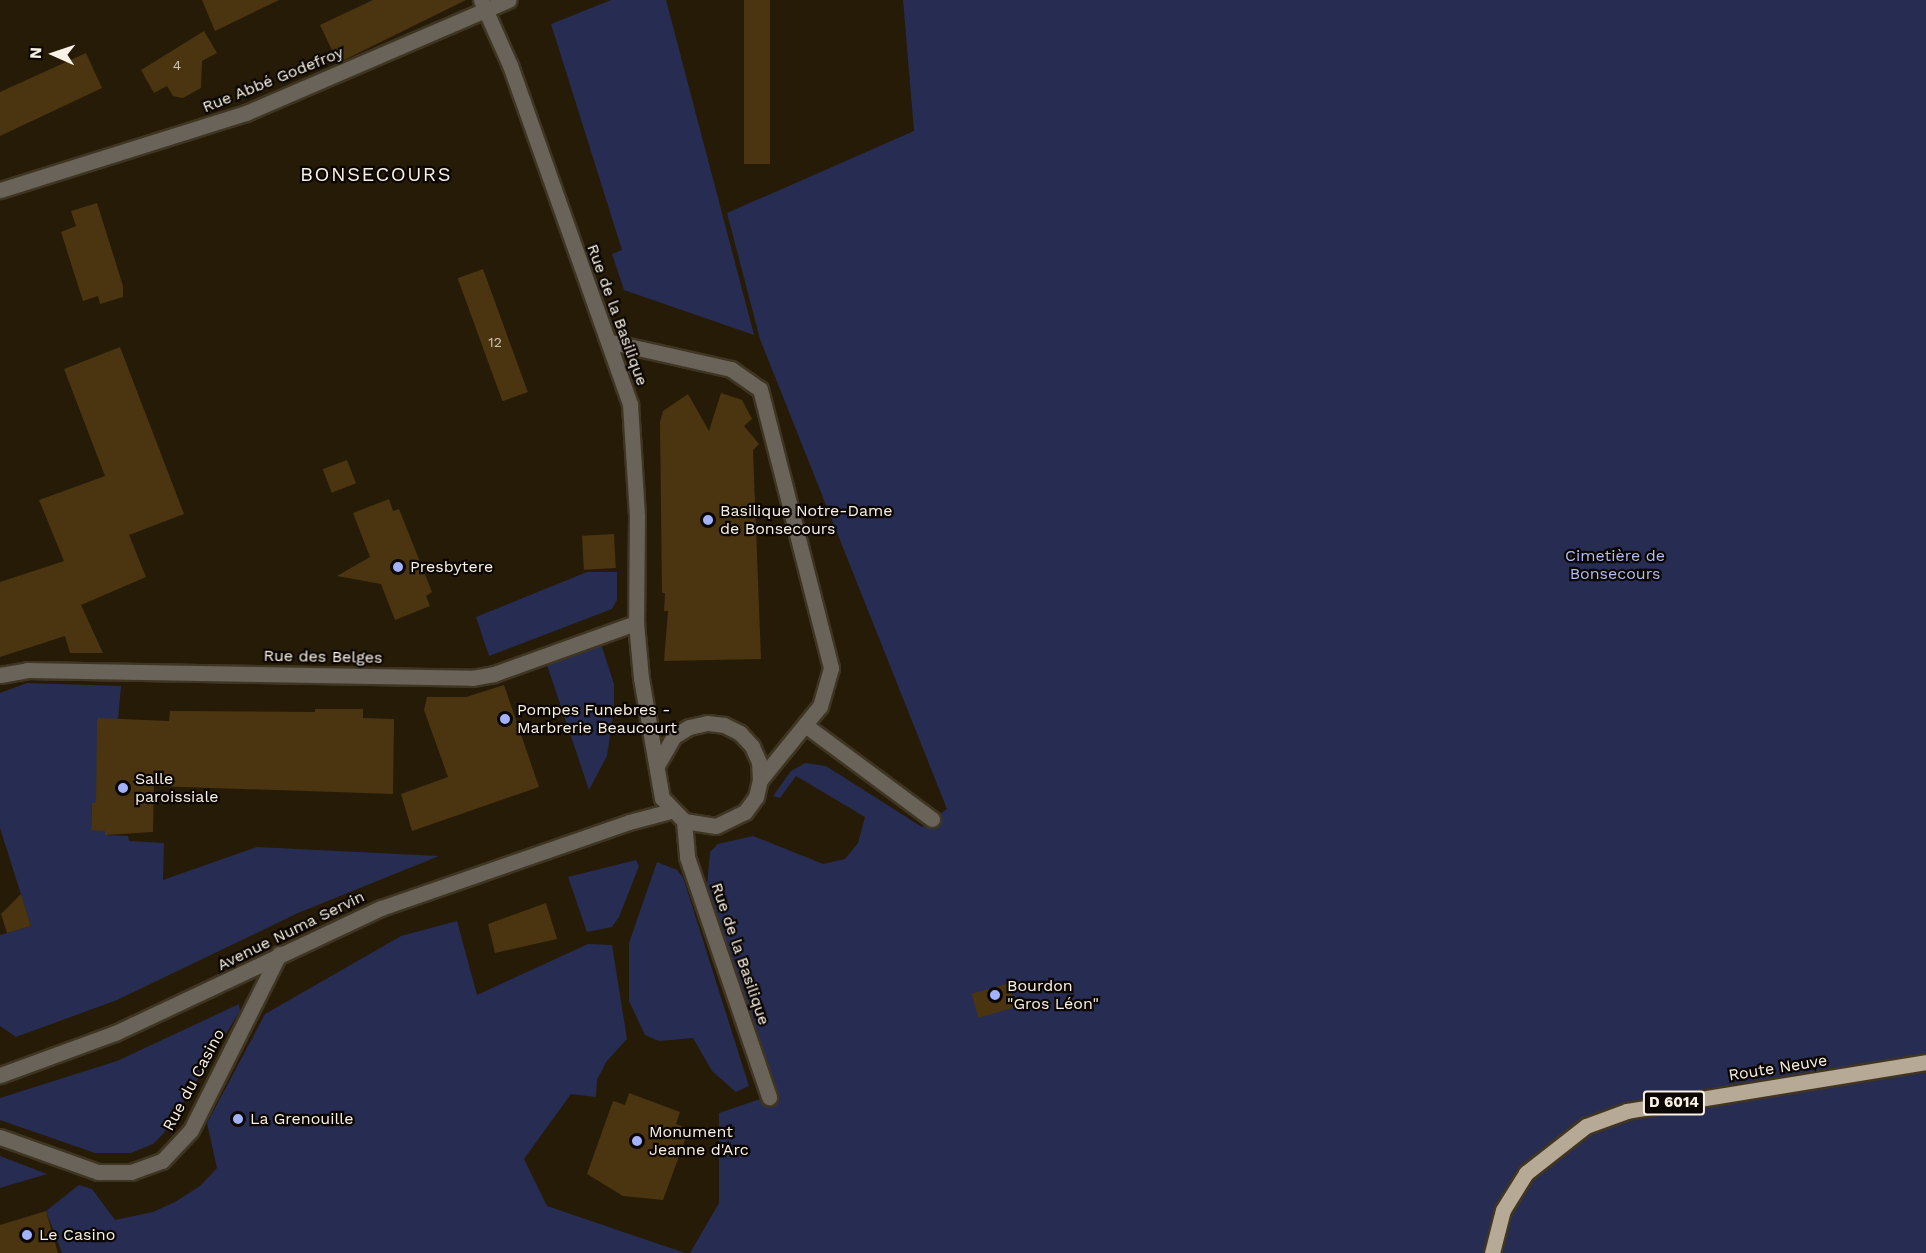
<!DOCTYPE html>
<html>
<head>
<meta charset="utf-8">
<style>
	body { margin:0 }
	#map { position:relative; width:1926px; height:1253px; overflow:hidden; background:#261b07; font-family:"Work Sans",sans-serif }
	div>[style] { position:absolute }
	.green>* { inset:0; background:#272c52 }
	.building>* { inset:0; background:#4a3510; transform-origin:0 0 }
	.roads { filter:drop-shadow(2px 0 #3f3522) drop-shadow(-2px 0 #3f3522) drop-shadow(0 2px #3f3522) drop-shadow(0 -2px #3f3522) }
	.lane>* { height:15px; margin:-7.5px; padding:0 7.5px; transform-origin:7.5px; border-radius:7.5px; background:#696359 }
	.street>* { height:15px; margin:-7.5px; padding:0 7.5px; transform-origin:7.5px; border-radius:7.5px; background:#696359 }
	.primary>* { height:15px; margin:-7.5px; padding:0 7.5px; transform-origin:7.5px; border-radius:7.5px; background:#b6a996 }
	.dots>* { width:16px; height:16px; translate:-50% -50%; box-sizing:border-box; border:3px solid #0b0602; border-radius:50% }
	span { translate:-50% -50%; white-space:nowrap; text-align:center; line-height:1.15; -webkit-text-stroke:4.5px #0b0602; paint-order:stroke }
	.number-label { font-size:14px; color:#cdc2b0 }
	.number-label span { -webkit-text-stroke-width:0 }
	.shield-label span { padding:2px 4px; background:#0b0602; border:2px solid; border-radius:4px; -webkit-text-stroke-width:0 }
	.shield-label { font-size:15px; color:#f9f1e5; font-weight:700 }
	.street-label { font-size:16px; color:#f9f1e5 }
	.poi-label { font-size:16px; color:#f9f1e5 }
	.left { translate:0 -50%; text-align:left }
	.park-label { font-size:16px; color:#b1bcf6 }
	.quarter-label { font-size:20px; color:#f9f1e5; letter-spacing:1.5px }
	.north { position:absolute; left:24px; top:24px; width:60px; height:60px; -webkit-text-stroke:4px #0b0602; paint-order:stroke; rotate:273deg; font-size:16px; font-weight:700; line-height:24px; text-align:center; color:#f9f1e5 }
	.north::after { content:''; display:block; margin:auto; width:21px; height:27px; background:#f9f1e5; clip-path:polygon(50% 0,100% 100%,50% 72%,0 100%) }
</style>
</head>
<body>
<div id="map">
	<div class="green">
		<div style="clip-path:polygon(611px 0,666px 0,754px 335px,624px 290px,612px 254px,622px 250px,551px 24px)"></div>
		<div style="clip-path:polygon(903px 0,1926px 0,1926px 1253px,690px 1253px,719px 1203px,719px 1113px,769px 1096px,705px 908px,710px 852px,718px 844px,753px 836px,823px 864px,845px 859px,858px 843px,865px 817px,796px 776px,780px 798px,773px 796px,791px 771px,805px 763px,826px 766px,922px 827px,947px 809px,760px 339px,727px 213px,914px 131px)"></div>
		<div style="clip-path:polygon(587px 572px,617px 572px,617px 600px,612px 609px,489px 656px,476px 617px)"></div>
		<div style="clip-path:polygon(601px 644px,614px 684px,614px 708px,607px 756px,589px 790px,547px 665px)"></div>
		<div style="clip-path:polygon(27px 683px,121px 686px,118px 719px,96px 803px,92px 803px,91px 829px,105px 831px,105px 835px,128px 836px,129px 841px,164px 843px,163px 880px,257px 847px,439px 856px,298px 913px,117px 1000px,16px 1037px,0 1026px,0 935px,31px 926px,0 828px,0 693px)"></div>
		<div style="clip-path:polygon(636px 860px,639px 866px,619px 917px,612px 927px,587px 932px,568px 877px)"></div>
		<div style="clip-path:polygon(657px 862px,677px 870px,683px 877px,749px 1086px,736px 1092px,712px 1071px,693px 1038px,659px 1041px,645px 1035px,629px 1001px,629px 943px)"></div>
		<div style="clip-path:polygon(457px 921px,477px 995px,588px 944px,612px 945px,627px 1039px,606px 1062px,597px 1080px,596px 1097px,571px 1094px,524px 1159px,547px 1206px,685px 1253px,62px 1253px,46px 1211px,79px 1185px,92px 1189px,115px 1220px,153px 1212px,175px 1202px,200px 1186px,217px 1168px,207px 1123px,265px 1014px,401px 936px)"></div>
		<div style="clip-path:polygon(239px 1004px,240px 1011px,164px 1133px,153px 1144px,131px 1153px,95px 1153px,0 1120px,0 1098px,117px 1061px)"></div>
		<div style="clip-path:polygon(0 1156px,47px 1174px,0 1188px)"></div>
	</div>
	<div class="building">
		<div style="clip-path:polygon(202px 0,279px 0,215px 31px)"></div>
		<div style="clip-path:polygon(373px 0,466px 0,338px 63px,320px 25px)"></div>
		<div style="left:744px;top:0;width:26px;height:164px"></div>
		<div style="clip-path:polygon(204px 31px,217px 53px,202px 61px,201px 88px,183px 98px,173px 96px,167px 86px,154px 93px,141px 70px)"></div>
		<div style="clip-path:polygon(86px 53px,102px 88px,0 136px,0 92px)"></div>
		<div style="clip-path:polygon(97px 203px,123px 286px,123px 297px,100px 304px,98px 296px,83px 301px,61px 232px,76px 226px,71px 211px)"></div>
		<div style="left:483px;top:269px;width:131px;height:27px;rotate:70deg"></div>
		<div style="clip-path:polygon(120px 347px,184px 514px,129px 535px,146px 577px,81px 605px,103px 653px,70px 653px,65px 636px,0 657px,0 582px,64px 561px,39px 500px,105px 476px,64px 369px)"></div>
		<div style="clip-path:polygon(721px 393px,742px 400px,752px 419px,744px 426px,759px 444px,753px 450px,761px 659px,664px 661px,668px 611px,664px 611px,665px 593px,662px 593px,660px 422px,663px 411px,688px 394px,709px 431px)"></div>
		<div style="left:347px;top:460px;width:25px;height:26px;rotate:69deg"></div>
		<div style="clip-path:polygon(389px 499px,393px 511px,399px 509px,432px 592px,426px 596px,430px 606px,395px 620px,381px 584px,337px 576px,370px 557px,353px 513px)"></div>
		<div style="left:614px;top:534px;width:34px;height:32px;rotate:87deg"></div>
		<div style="clip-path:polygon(504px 685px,539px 787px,412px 831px,401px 794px,448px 777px,424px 710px,427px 697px,466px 697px)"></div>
		<div style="clip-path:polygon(315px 709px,363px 709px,363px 718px,394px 719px,393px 794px,154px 786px,153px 832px,105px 835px,105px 831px,91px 830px,92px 803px,96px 803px,97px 718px,169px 721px,170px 711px,315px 712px)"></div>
		<div style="clip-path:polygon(21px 894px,31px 926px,7px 933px,1px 914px)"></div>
		<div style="clip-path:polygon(546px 903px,557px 939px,495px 953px,488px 924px)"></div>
		<div style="left:1009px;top:983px;width:25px;height:39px;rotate:74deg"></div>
		<div style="clip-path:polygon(629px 1093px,680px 1112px,676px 1124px,689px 1129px,663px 1200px,623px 1196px,587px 1174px,613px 1101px,625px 1105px)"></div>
		<div style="clip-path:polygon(46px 1211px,58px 1253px,0 1253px,0 1225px)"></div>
	</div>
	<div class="roads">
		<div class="lane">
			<div style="left:0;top:1137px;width:104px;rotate:19.7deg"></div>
			<div style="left:98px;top:1172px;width:33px"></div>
			<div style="left:131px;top:1172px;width:33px;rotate:-20deg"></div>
			<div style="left:162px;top:1161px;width:42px;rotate:-46.9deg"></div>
			<div style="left:191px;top:1130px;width:197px;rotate:-63.4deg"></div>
		</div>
		<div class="street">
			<div style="left:481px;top:0;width:71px;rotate:66deg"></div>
			<div style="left:510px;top:65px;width:360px;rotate:70.5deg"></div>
			<div style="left:630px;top:404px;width:112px;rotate:86.4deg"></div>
			<div style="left:637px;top:516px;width:107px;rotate:90.5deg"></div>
			<div style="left:636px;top:623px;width:55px;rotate:84.8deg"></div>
			<div style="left:641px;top:678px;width:122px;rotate:80.1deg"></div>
			<div style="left:662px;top:798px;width:32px;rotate:46deg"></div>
			<div style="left:684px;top:821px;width:32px;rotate:9deg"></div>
			<div style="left:716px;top:826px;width:32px;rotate:-26deg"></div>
			<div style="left:745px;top:812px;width:19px;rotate:-54deg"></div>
			<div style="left:756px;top:797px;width:17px;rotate:-77deg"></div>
			<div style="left:760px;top:780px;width:18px;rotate:-93deg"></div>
			<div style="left:759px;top:762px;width:17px;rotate:-114deg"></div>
			<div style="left:752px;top:746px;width:18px;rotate:-133deg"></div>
			<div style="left:740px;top:733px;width:18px;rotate:-153deg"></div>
			<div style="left:724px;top:725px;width:17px;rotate:-173deg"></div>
			<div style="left:707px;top:723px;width:18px;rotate:167deg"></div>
			<div style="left:689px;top:727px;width:17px;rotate:149deg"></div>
			<div style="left:674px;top:736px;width:32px;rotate:120deg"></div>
			<div style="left:0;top:190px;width:258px;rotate:-17.4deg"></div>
			<div style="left:246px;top:113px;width:286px;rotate:-23.3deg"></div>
			<div style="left:611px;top:342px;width:123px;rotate:12.7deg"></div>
			<div style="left:731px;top:369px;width:35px;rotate:35deg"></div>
			<div style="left:760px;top:389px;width:288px;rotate:75.7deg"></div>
			<div style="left:831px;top:668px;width:40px;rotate:106deg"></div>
			<div style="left:820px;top:706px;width:95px;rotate:129deg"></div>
			<div style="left:0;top:675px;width:27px;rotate:-10deg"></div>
			<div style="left:27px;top:670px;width:445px;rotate:1deg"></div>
			<div style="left:472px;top:678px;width:22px;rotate:-10deg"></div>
			<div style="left:494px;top:674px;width:151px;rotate:-19.8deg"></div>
			<div style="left:805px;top:725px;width:158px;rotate:36.5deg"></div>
			<div style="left:684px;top:821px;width:36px;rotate:85deg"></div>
			<div style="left:687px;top:857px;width:254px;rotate:71.1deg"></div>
			<div style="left:0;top:1075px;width:122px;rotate:-20.1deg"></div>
			<div style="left:115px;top:1033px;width:294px;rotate:-25.2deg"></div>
			<div style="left:381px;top:908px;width:262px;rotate:-19.1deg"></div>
			<div style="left:629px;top:822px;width:43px;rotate:-14.7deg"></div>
		</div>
		<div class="primary">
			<div style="left:1492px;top:1253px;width:44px;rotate:-75.7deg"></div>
			<div style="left:1503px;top:1210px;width:44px;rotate:-58.1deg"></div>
			<div style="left:1526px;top:1173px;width:76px;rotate:-38.1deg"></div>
			<div style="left:1586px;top:1126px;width:44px;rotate:-20.1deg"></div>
			<div style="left:1627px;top:1111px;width:303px;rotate:-9.3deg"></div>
		</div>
	</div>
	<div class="dots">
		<div style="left:708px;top:520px;background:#a4b2fc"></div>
		<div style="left:398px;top:567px;background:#a4b2fc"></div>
		<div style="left:505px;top:719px;background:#a4b2fc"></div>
		<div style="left:123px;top:788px;background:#a4b2fc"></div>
		<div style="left:995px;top:995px;background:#a4b2fc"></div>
		<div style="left:238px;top:1119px;background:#a4b2fc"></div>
		<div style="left:637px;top:1141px;background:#a4b2fc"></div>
		<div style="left:27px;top:1235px;background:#a4b2fc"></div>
	</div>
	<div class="number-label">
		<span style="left:177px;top:65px">4</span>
		<span style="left:495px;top:342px">12</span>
	</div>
	<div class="shield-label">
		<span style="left:1674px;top:1103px">D 6014</span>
	</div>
	<div class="street-label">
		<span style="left:273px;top:80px;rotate:-22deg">Rue Abbé Godefroy</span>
		<span style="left:617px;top:315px;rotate:70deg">Rue de la Basilique</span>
		<span style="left:323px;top:657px;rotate:1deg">Rue des Belges</span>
		<span style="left:291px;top:931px;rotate:-26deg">Avenue Numa Servin</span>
		<span style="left:740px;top:954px;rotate:71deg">Rue de la Basilique</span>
		<span style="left:1778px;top:1068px;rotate:-9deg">Route Neuve</span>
		<span style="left:194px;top:1080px;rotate:-62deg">Rue du Casino</span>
	</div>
	<div class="poi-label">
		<span class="left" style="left:720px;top:520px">Basilique Notre-Dame<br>de Bonsecours</span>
		<span class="left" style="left:410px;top:567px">Presbytere</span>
		<span class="left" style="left:517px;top:719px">Pompes Funebres -<br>Marbrerie Beaucourt</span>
		<span class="left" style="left:135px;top:788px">Salle<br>paroissiale</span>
		<span class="left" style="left:1007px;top:995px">Bourdon<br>"Gros Léon"</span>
		<span class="left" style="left:250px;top:1119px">La Grenouille</span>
		<span class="left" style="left:649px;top:1141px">Monument<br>Jeanne d'Arc</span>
		<span class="left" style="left:39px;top:1235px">Le Casino</span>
	</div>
	<div class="park-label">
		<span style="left:1615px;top:565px">Cimetière de<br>Bonsecours</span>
	</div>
	<div class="quarter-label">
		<span style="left:376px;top:174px">BONSECOURS</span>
	</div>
	<div class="north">N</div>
</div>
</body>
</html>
